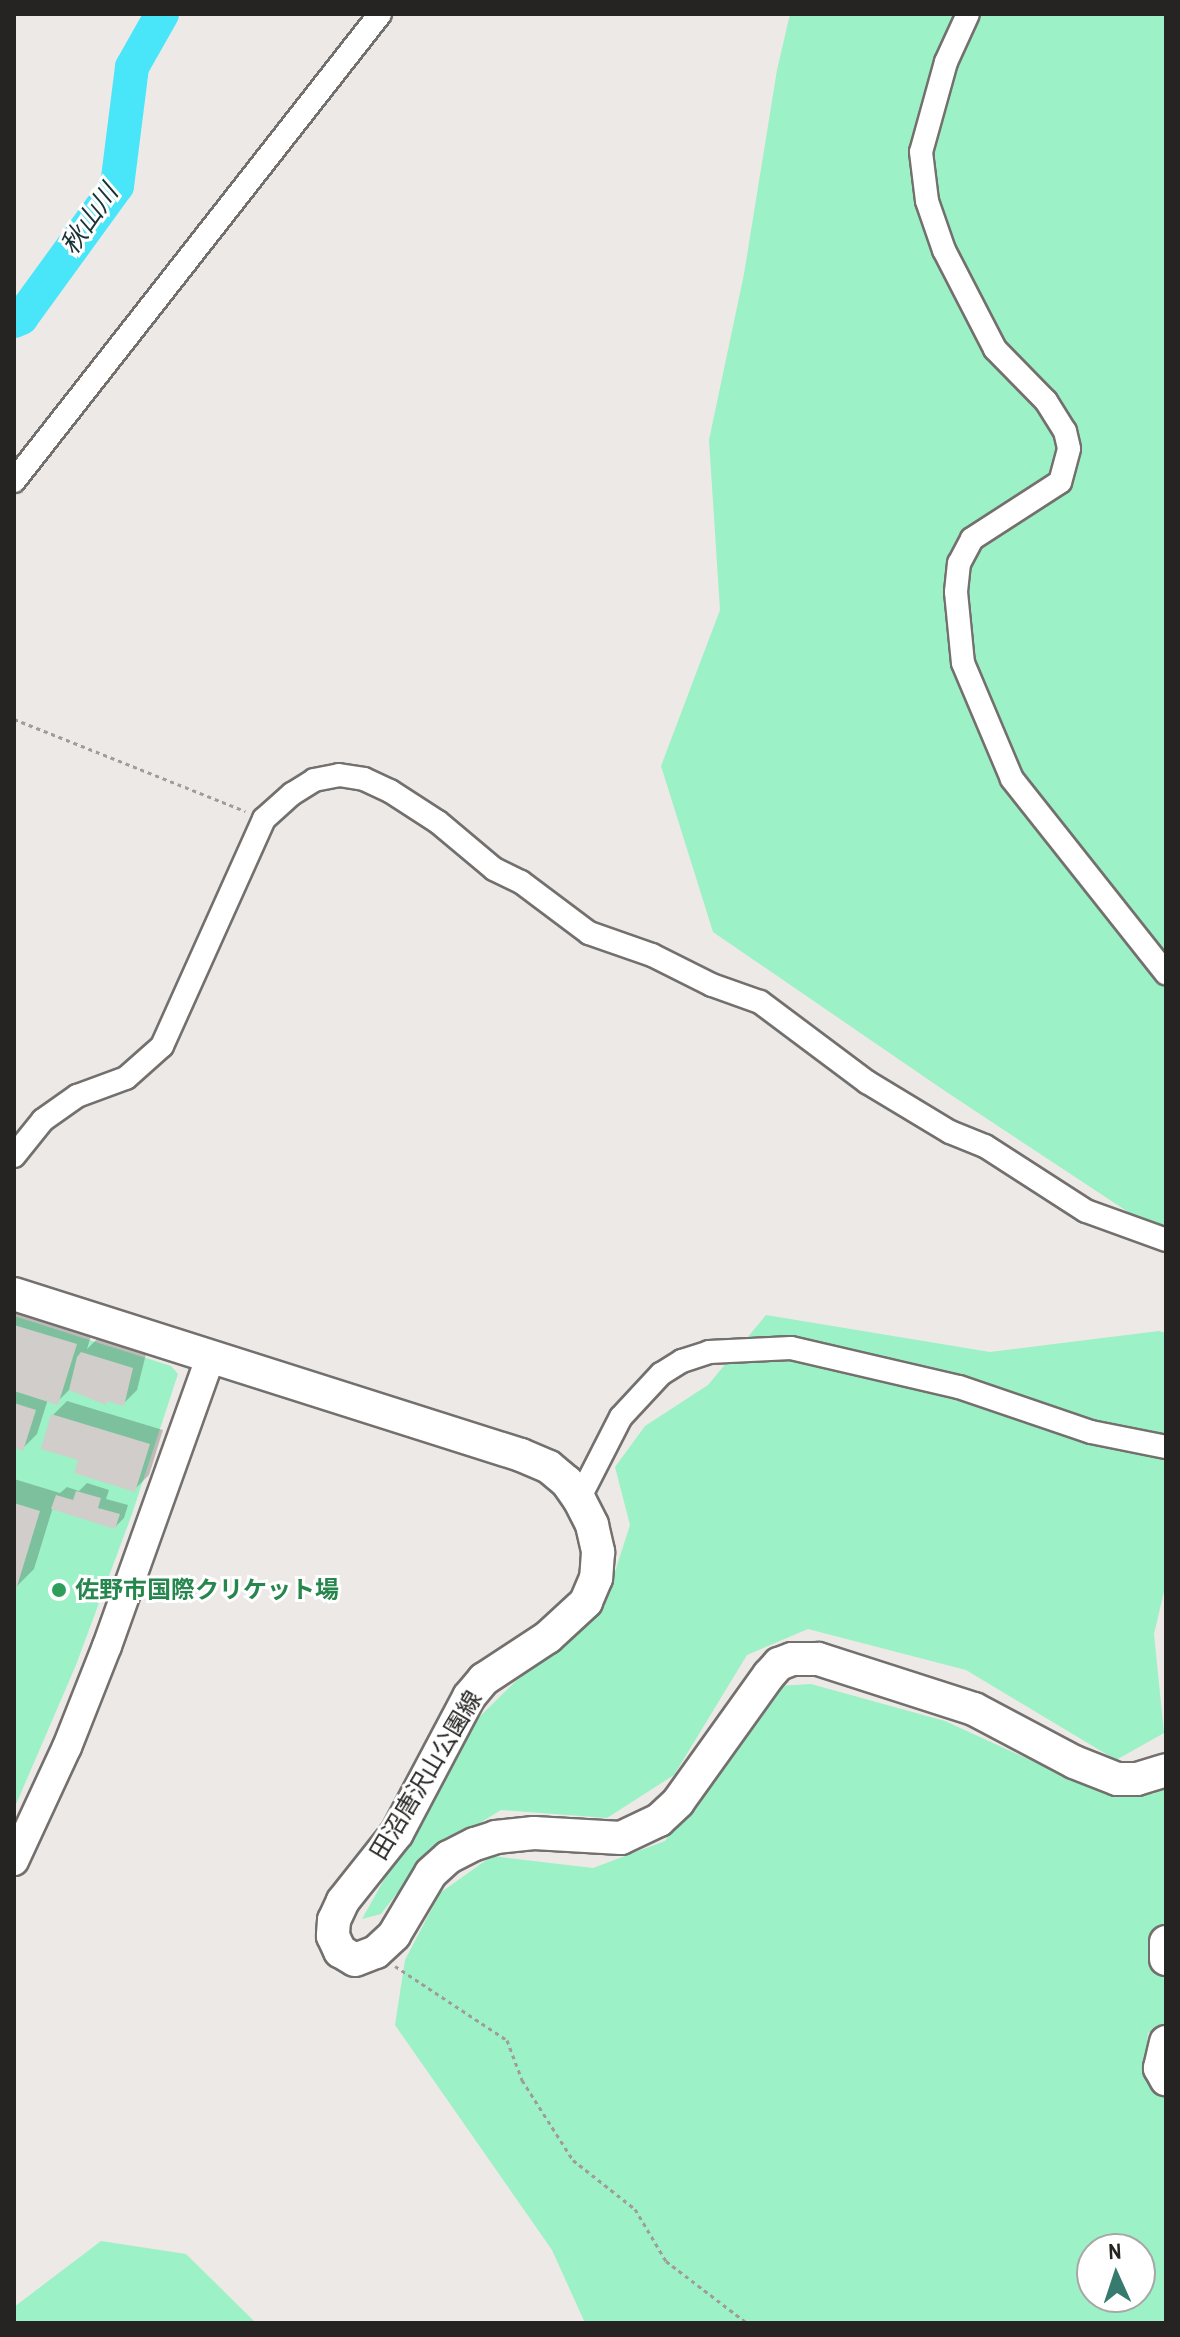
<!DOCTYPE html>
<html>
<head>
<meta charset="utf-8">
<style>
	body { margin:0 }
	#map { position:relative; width:1180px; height:2337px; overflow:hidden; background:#ede9e7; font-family:"Archivo Narrow","Noto Sans JP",sans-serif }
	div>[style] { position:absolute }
	.green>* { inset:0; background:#9cf1c6 }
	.shadow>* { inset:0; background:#0003 }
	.river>* { height:34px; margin:-17px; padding:0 17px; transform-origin:17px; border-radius:17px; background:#49e5f8 }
	.building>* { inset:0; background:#d0cdca }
	.path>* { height:3px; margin-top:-1.5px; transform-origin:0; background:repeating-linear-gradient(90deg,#9f9c9b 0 4px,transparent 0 8px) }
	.roads { filter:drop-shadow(2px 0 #73706e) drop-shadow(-2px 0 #73706e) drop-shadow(0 2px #73706e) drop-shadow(0 -2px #73706e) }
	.minor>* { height:22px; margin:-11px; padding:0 11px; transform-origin:11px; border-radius:11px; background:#fff }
	.tertiary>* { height:28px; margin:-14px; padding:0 14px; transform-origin:14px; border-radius:14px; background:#fff }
	.secondary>* { height:32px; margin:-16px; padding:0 16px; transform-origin:16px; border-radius:16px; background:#fff }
	.dots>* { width:22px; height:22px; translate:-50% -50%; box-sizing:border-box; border:4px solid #fff; border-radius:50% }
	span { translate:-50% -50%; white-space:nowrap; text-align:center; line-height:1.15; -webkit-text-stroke:6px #fff; paint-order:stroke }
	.leisure-label { font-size:24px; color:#27864d; font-weight:700 }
	.left { translate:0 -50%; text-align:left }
	.street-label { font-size:24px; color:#252423 }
	.water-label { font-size:26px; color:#183235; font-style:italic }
	.frame { position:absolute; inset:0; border:16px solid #252423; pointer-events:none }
	.north { position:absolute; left:1076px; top:2233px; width:80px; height:80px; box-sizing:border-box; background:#fff; border:2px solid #a8a7a7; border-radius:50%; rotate:357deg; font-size:22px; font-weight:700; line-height:32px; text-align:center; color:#252423 }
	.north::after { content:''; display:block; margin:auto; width:28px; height:36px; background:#377b6e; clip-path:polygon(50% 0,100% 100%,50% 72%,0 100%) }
</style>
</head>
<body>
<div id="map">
	<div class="green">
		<div style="clip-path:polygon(790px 14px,1166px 14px,1166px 1237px,945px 1091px,713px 932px,661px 766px,720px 610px,709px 440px,744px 274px,777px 70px)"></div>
		<div style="clip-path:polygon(766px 1315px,990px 1352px,1159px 1331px,1166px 1333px,1166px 1583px,1154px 1634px,1164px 1733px,1116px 1760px,966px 1670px,808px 1629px,747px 1655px,674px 1775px,607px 1818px,501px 1810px,425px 1857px,381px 1914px,362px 1919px,469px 1727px,516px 1681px,602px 1612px,630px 1525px,615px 1467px,645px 1426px,708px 1385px)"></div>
		<div style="clip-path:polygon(14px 1316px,171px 1366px,178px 1374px,132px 1514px,76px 1665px,14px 1809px)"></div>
		<div style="clip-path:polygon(evenodd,811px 1684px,945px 1721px,1098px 1791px,1154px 1794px,1166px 1784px,1166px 1923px,1159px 1927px,1156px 1958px,1166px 1974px,1166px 2024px,1148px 2033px,1145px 2065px,1166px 2090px,1166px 2323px,585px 2323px,552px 2250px,395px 2025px,405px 1960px,440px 1893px,492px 1856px,593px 1868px,665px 1841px,777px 1686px,811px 1684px,1092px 2249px,1140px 2249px,1140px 2297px,1092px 2297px,1092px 2249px)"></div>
		<div style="clip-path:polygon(101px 2241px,186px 2254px,256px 2323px,14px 2323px,14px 2307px)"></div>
	</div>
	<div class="shadow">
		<div style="clip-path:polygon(14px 1301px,94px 1326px,87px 1349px,97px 1339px,146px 1354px,137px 1390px,123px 1404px,71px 1388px,57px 1402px,48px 1399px,37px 1434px,23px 1448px,14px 1446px)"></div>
		<div style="clip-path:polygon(67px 1401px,163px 1430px,149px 1475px,135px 1489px,80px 1459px,53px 1415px)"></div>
		<div style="clip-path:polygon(14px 1479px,60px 1493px,67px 1487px,79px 1491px,87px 1483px,109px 1490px,106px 1499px,128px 1505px,124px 1518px,115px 1527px,53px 1507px,34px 1569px,15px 1588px)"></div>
	</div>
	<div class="river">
		<div style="left:14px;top:321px;width:8px;rotate:-23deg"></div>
		<div style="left:21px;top:318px;width:163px;rotate:-54deg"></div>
		<div style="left:117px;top:186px;width:120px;rotate:-82.8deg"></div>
		<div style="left:132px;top:67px;width:61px;rotate:-60.5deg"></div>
	</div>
	<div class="building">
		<div style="clip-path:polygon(14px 1325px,77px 1344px,58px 1405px,14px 1391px)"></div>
		<div style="clip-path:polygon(81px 1352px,133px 1368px,124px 1406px,107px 1401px,106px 1405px,69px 1390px,77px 1357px)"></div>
		<div style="clip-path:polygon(14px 1403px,36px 1410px,23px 1451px,14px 1448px)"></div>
		<div style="clip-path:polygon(51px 1414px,150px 1444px,135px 1492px,74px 1473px,78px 1460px,41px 1449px)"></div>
		<div style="clip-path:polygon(76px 1491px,101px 1498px,98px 1508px,120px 1514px,115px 1529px,51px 1509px,56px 1495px,73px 1500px)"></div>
		<div style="clip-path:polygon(14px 1503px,40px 1511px,15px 1593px,14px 1593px)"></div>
	</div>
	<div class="path">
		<div style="left:14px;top:719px;width:249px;rotate:21.7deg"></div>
		<div style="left:395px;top:1966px;width:134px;rotate:33.5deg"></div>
		<div style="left:507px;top:2040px;width:43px;rotate:69.4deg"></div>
		<div style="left:522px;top:2080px;width:95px;rotate:57.5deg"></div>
		<div style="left:573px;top:2160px;width:79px;rotate:38.3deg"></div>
		<div style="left:635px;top:2209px;width:61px;rotate:59.2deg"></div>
		<div style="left:666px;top:2261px;width:102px;rotate:37.4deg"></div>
	</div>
	<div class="roads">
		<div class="minor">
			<div style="left:968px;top:14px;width:53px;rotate:114.6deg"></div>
			<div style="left:946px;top:62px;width:93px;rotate:105.5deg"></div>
			<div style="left:921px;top:152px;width:49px;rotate:83deg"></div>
			<div style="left:927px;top:201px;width:52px;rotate:70.9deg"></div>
			<div style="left:944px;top:250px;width:111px;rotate:62.7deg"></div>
			<div style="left:995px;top:349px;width:73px;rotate:45.6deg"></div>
			<div style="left:1046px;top:401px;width:36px;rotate:58deg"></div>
			<div style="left:1065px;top:431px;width:18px;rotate:77deg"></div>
			<div style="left:1069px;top:449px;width:34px;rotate:105deg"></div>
			<div style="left:1060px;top:482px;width:105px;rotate:147.1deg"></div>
			<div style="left:972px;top:539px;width:27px;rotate:118deg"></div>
			<div style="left:959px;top:563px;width:29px;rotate:96deg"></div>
			<div style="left:956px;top:592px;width:71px;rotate:84.4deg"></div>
			<div style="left:963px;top:663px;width:126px;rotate:67.1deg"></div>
			<div style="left:1012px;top:779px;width:248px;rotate:51.6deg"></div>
			<div style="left:14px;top:481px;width:593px;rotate:-51.91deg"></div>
			<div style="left:14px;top:1156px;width:46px;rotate:-51.1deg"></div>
			<div style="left:43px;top:1120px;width:42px;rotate:-35.2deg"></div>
			<div style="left:77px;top:1096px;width:52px;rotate:-20.2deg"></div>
			<div style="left:126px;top:1078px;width:48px;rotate:-41.6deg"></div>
			<div style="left:162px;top:1046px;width:249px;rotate:-65.8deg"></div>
			<div style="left:264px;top:819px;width:38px;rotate:-42deg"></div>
			<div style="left:292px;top:794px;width:26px;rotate:-32deg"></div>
			<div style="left:314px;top:780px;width:25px;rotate:-11deg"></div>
			<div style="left:339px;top:775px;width:25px;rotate:9deg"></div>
			<div style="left:364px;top:779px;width:29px;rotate:25deg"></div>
			<div style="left:390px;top:791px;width:57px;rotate:32.9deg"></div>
			<div style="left:438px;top:822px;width:73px;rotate:40deg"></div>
			<div style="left:494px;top:869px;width:30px;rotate:26deg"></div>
			<div style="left:521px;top:882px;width:85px;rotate:36.9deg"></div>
			<div style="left:589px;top:933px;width:67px;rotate:19.2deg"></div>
			<div style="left:652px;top:955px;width:67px;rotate:26.6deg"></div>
			<div style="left:712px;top:985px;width:51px;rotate:19.5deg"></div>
			<div style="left:760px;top:1002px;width:134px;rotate:36.8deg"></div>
			<div style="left:867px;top:1082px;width:97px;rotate:31.1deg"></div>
			<div style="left:950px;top:1132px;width:38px;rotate:22deg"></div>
			<div style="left:985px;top:1146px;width:120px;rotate:32.8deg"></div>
			<div style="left:1086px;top:1211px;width:85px;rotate:19.9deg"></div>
			<div style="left:579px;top:1499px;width:92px;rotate:-62.9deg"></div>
			<div style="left:621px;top:1417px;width:59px;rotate:-47.1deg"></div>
			<div style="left:661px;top:1374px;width:25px;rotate:-32deg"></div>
			<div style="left:682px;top:1361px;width:28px;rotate:-18deg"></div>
			<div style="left:709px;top:1352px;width:82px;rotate:-2.8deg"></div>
			<div style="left:791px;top:1348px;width:172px;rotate:13.1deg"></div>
			<div style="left:959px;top:1387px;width:139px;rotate:18.8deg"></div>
			<div style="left:1091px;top:1432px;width:76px;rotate:11.3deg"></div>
		</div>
		<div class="tertiary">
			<div style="left:14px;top:1861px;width:126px;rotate:-65.1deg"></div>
			<div style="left:67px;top:1747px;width:109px;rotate:-68.4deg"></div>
			<div style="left:107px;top:1646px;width:306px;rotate:-70.3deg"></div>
		</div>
		<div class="secondary">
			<div style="left:14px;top:1294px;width:532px;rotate:17.62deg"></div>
			<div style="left:521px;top:1455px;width:30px;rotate:23deg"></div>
			<div style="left:549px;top:1467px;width:23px;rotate:40deg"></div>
			<div style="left:567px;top:1482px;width:21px;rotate:55deg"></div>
			<div style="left:579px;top:1499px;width:29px;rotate:63deg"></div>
			<div style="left:592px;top:1525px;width:28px;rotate:77deg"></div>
			<div style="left:598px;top:1552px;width:26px;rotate:94deg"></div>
			<div style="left:596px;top:1578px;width:26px;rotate:113deg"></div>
			<div style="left:586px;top:1602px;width:52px;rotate:137.4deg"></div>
			<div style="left:548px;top:1637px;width:77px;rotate:146.7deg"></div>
			<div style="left:484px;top:1679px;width:23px;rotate:130deg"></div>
			<div style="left:469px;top:1697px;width:154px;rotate:117.9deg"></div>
			<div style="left:397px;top:1833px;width:87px;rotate:128.5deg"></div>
			<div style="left:343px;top:1901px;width:21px;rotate:115deg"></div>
			<div style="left:334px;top:1920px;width:16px;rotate:94deg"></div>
			<div style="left:333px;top:1936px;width:17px;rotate:65deg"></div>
			<div style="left:340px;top:1951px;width:17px;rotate:31deg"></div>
			<div style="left:355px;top:1960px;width:22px;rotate:-21deg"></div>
			<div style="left:376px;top:1952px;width:25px;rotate:-43deg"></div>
			<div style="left:394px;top:1935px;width:72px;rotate:-59.2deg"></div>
			<div style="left:431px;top:1873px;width:24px;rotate:-42deg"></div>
			<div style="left:449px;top:1857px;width:29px;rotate:-27deg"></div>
			<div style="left:475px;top:1844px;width:22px;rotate:-18deg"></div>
			<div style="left:496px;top:1837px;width:38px;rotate:-6deg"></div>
			<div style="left:534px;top:1833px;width:87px;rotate:3.3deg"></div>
			<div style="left:621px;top:1838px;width:42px;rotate:-25.3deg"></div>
			<div style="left:659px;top:1820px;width:26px;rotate:-43deg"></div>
			<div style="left:678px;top:1802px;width:156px;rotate:-54.4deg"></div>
			<div style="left:769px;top:1675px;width:15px;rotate:-48deg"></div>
			<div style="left:779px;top:1664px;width:14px;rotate:-21deg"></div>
			<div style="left:792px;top:1659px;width:26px"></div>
			<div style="left:818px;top:1659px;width:164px;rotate:17.8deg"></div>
			<div style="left:974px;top:1709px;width:113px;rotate:27.9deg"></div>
			<div style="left:1074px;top:1762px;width:46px;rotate:21.6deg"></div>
			<div style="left:1117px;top:1779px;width:20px"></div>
			<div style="left:1137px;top:1779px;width:30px;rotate:-17deg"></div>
			<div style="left:1166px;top:1942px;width:17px;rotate:90deg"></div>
			<div style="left:1166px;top:2042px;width:27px;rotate:103deg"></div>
			<div style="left:1160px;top:2068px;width:13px;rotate:61deg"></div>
		</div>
	</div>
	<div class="dots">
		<div style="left:59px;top:1590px;background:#2e9e5b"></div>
	</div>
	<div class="leisure-label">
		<span class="left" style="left:75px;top:1590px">佐野市国際クリケット場</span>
	</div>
	<div class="street-label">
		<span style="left:426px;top:1775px;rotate:-59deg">田沼唐沢山公園線</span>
	</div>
	<div class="water-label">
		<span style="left:89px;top:219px;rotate:-55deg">秋山川</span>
	</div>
	<div class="frame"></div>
	<div class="north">N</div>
</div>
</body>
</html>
